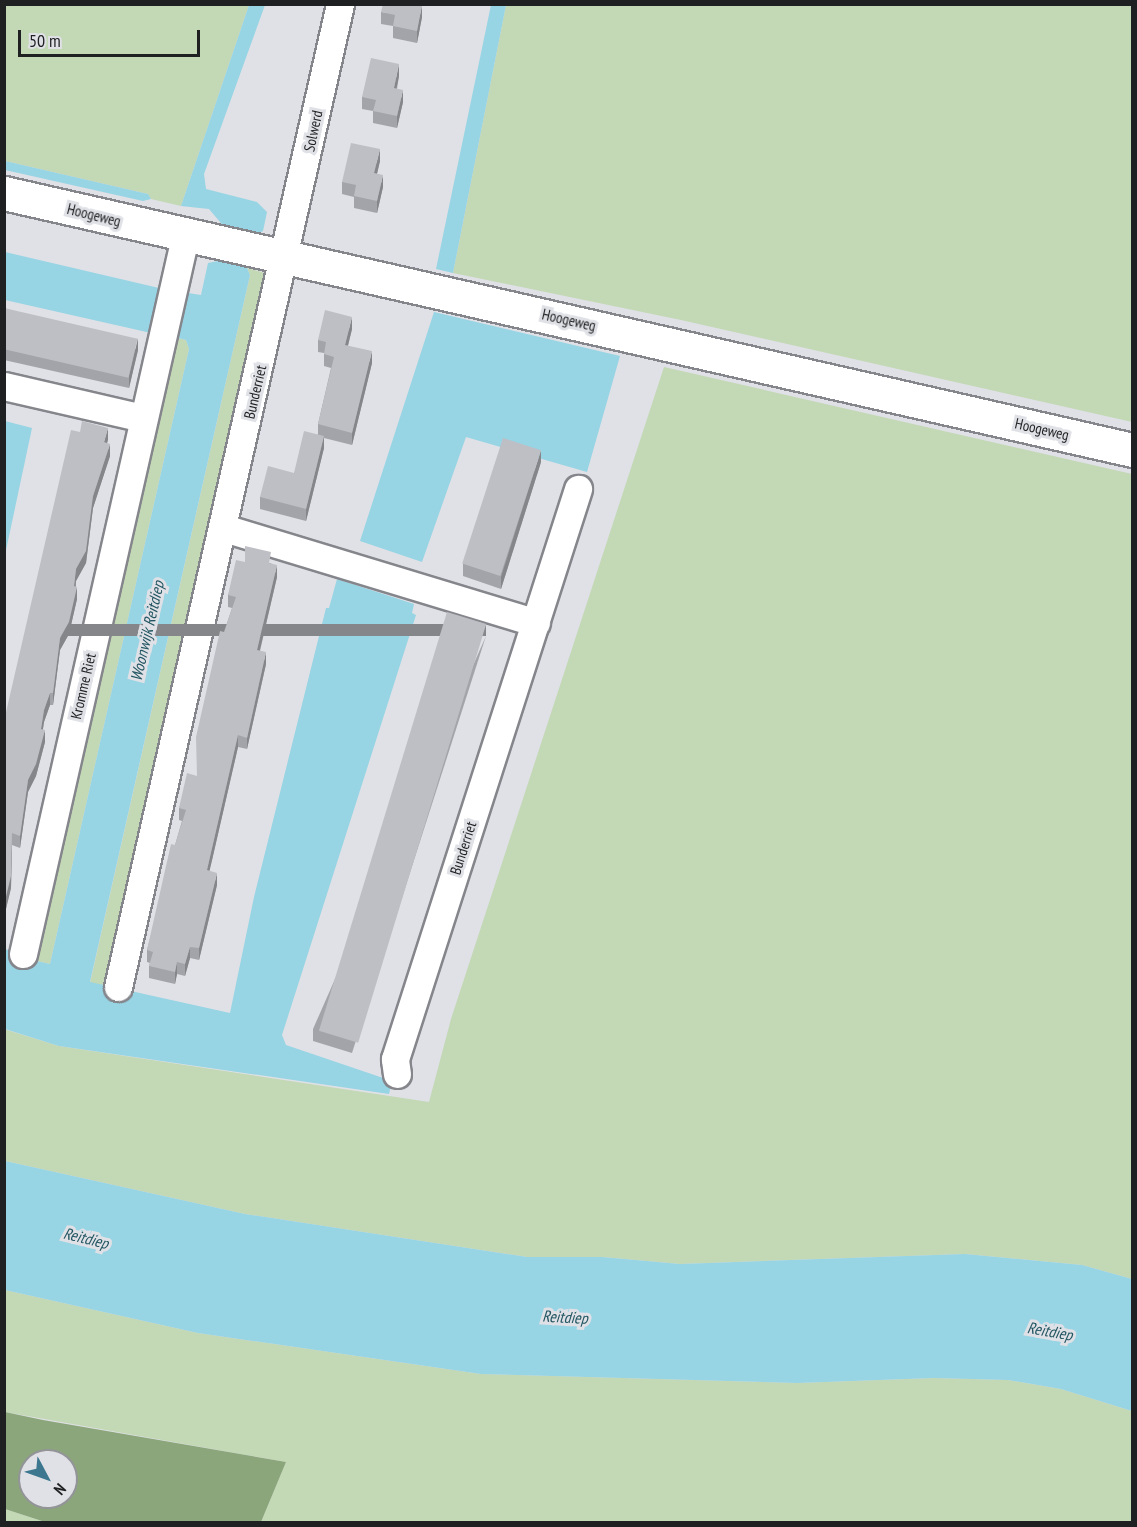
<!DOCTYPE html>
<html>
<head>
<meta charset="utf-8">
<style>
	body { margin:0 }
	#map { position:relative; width:1137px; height:1527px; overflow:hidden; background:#dfe1e6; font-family:"PT Sans Narrow",sans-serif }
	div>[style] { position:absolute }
	.green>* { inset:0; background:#c3d8b5 }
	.forest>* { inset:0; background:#8ca67b }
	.water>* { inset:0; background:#97d4e4 }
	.roads { filter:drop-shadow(2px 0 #85868c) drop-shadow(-2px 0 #85868c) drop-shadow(0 2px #85868c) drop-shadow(0 -2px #85868c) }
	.street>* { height:27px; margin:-13.5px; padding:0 13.5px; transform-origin:13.5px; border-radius:13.5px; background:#fff }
	.secondary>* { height:33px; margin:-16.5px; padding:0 16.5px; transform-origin:16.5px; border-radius:16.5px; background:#fff }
	.wall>* { inset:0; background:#a3a4a9 }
	.shaded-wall>* { inset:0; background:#85868a; transform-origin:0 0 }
	.building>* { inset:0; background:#bebfc5; transform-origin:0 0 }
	span { translate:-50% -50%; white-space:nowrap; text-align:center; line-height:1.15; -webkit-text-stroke:6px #dfe1e6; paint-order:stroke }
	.street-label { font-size:15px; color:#1f2022 }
	.water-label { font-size:16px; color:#235662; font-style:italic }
	.frame { position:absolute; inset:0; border:6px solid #1f2022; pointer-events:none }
	.north { position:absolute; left:18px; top:1449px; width:60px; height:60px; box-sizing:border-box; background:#dfe1e6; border:2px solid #929498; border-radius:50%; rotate:131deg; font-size:16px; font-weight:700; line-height:24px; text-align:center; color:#1f2022 }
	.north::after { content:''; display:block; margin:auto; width:21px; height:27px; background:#3c768f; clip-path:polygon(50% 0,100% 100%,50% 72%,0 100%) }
	.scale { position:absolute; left:18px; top:30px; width:182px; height:27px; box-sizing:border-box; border:3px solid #1f2022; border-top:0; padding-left:8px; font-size:18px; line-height:21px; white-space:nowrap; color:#1f2022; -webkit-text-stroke:4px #dfe1e6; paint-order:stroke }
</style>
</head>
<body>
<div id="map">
	<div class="green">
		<div style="clip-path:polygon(5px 5px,249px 5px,181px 206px,151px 199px,148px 194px,5px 161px)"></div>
		<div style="clip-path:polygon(506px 5px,1132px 5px,1132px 422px,681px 320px,453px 273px)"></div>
		<div style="clip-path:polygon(247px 268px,269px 274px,104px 986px,90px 983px,250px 275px)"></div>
		<div style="clip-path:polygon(178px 338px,186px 340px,189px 349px,50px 964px,32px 960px,174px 340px)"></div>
		<div style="clip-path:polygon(664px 367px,1132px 474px,1132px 1279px,1082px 1265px,965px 1254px,680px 1264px,602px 1257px,527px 1257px,245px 1214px,5px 1161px,4px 1029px,59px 1046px,429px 1102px,451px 1019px)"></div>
		<div style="clip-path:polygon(5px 1290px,198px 1333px,481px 1374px,797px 1383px,934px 1378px,1008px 1380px,1061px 1389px,1132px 1411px,1132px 1522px,261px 1522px,286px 1462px,5px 1412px)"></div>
		<div style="clip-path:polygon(5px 1509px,45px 1522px,5px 1522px)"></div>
	</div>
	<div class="forest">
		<div style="clip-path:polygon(evenodd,5px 1412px,43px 1420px,286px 1462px,261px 1522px,45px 1522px,5px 1509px,5px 1412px,30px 1461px,66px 1461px,66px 1497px,30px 1497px,30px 1461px)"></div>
	</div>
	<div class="water">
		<div style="clip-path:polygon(249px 5px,265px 5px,204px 174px,206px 189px,257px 202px,267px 212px,263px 231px,255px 235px,247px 268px,250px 275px,90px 982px,230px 1013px,254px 897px,326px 608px,329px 608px,337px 579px,414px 604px,412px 613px,416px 615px,282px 1035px,286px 1045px,392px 1081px,389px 1094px,59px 1046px,5px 1029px,5px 949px,11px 951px,10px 955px,50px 964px,189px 349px,186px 340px,178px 338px,181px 319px,154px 314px,151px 333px,5px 300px,5px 252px,159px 288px,156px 306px,183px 312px,188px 293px,201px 295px,208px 263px,218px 261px,226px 229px,209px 209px,181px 206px)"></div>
		<div style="clip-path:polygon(491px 5px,506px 5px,453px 273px,436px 269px)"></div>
		<div style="clip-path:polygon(5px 161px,148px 194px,151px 199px,143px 201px,5px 170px)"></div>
		<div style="clip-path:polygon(434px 312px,620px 356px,587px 472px,466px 437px,422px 562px,360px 541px)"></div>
		<div style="clip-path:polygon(5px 421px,32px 428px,5px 555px,4px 421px)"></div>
		<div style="clip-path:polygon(5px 1161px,245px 1214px,527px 1257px,602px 1257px,680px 1264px,965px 1254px,1082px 1265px,1132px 1279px,1132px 1411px,1061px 1389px,1008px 1380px,934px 1378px,797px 1383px,481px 1374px,198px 1333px,5px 1290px)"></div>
	</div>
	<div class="roads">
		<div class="street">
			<div style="left:4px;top:386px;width:143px;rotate:13deg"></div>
			<div style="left:224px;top:528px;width:326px;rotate:16.9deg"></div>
			<div style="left:23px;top:954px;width:735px;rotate:-77.27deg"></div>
			<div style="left:118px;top:987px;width:1008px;rotate:-77.27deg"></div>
			<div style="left:397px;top:1074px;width:15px;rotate:-98deg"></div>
			<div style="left:395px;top:1059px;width:599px;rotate:-72.2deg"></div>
		</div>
		<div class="secondary">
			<div style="left:4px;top:193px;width:1157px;rotate:12.83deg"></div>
		</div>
	</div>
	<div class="wall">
		<div style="clip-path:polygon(381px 12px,422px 17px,417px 43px,393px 38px,393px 26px,381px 24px)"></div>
		<div style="clip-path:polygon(399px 76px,397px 89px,403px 102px,397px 128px,373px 123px,373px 111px,362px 109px,362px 97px)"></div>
		<div style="clip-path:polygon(380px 161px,377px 174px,383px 187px,377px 213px,354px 208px,354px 197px,342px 194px,342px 182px)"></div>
		<div style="clip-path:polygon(4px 308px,138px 350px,129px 388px,4px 360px)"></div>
		<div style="clip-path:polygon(352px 329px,348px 346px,372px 363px,352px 445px,324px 438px,324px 448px,306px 521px,260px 509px,260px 497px,294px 473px,318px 434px,318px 424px,331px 368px,324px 366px,324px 353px,318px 352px,318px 340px)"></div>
		<div style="clip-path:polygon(108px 440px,107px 443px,110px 456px,93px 508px,86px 563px,76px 581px,76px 586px,77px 599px,69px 634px,60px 650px,53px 705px,50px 705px,44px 722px,43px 729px,45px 742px,36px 776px,28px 792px,20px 848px,12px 845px,11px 888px,4px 917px,4px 721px)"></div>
		<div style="clip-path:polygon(541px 462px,501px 589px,463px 576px,463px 564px)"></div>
		<div style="clip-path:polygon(245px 562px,271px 563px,277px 577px,260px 651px,266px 664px,247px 749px,238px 747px,212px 860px,209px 871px,217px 885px,199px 960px,190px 958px,185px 976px,177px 974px,175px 984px,149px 978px,149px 966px,150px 963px,147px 962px,147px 950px,175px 845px,182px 821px,179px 820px,179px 808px,197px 776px,224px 632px,232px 608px,228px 607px,228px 595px)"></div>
		<div style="clip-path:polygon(486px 636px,352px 1053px,313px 1041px,313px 1029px)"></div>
	</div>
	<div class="shaded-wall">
		<div style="clip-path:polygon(422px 5px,422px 17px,417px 43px,417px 31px)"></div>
		<div style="clip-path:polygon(399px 64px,399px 76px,394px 100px,394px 88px)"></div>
		<div style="clip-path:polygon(403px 90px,403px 102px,397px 128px,397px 116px)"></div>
		<div style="clip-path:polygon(380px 149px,380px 161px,374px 186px,374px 173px)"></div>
		<div style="clip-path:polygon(383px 175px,383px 187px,377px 213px,377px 201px)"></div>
		<div style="clip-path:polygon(352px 317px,352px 329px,345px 357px,345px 345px)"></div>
		<div style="clip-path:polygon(138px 338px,138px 350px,129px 388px,129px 376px)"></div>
		<div style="clip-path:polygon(372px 351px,372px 363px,352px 445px,352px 433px)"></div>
		<div style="clip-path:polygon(108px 428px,108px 440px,104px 454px,104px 442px)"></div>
		<div style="clip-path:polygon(324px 436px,324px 448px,306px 521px,306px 509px)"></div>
		<div style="clip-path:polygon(110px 444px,110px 456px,93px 508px,86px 563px,76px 581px,74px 598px,74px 586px,76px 569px,93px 496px)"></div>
		<div style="clip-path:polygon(541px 450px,541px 462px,501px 589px,501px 577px)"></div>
		<div style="clip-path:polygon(277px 565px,277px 577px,257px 662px,257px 650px)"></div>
		<div style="clip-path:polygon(77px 587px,77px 599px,69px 634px,60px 650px,53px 705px,53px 693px,60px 638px)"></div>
		<div style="left:486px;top:624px;width:12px;height:438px;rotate:90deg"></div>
		<div style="clip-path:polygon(266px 652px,266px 664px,247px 749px,247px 738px)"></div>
		<div style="clip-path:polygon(50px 693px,50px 705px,44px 722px,41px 741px,41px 729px,44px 710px)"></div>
		<div style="clip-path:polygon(45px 730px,45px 742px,36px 776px,28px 792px,20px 848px,20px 836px,28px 780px)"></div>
		<div style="clip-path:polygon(238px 735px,238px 747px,207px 882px,207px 870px)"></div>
		<div style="clip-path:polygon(12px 845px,11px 888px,4px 917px,4px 905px)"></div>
		<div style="clip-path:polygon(217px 873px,217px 885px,199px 960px,199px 948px)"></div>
		<div style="clip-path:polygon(190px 947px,190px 958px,185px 976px,185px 964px)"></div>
		<div style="clip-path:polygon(177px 962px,177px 974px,175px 984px,175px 972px)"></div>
	</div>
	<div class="building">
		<div style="clip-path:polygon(383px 4px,422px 5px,417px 31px,393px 26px,395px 15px,381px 12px)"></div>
		<div style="clip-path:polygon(371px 58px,399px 64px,394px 88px,403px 90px,397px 116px,373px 111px,376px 100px,362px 97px)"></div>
		<div style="clip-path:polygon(351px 143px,380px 149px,374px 173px,383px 175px,377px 201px,354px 196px,356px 185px,342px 182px)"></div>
		<div style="left:4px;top:308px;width:137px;height:40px;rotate:13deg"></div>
		<div style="clip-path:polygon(325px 310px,352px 317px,345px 345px,372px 351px,352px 433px,318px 424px,334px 357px,324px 354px,326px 342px,318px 340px)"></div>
		<div style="clip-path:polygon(82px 421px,108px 428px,104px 442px,110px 444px,93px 496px,86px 551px,76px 569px,74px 586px,77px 587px,69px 622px,60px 638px,53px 693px,50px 693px,44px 710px,41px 729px,45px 730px,36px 764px,28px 780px,20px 836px,12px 833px,11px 876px,4px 905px,4px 721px,71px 430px,80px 432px)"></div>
		<div style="clip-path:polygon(304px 431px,324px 436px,306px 509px,260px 497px,268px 466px,294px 473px)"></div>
		<div style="left:503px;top:438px;width:40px;height:132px;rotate:18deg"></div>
		<div style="clip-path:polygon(245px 546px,271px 552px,269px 563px,277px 565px,257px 650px,266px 652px,247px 738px,238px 735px,212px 848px,207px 870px,217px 873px,199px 948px,190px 947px,185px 964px,177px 962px,175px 972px,149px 966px,153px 952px,147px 950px,171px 844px,175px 845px,186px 810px,179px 808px,187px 773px,197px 776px,196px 737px,220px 631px,224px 632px,236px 597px,228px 595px,236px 560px,245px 562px)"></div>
		<div style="left:447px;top:612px;width:41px;height:438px;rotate:17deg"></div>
	</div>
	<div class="street-label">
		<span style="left:313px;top:131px;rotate:-78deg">Solwerd</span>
		<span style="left:94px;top:215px;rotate:14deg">Hoogeweg</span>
		<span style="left:569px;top:320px;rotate:13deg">Hoogeweg</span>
		<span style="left:255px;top:392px;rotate:-77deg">Bunderriet</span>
		<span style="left:1042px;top:429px;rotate:13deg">Hoogeweg</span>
		<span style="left:83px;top:686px;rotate:-77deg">Kromme Riet</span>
		<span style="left:463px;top:848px;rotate:-72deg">Bunderriet</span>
	</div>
	<div class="water-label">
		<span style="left:147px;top:631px;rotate:-77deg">Woonwijk Reitdiep</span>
		<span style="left:86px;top:1238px;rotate:14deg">Reitdiep</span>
		<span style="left:565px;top:1317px;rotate:3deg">Reitdiep</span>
		<span style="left:1050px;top:1331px;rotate:10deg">Reitdiep</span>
	</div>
	<div class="frame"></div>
	<div class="north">N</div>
	<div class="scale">50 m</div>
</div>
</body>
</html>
